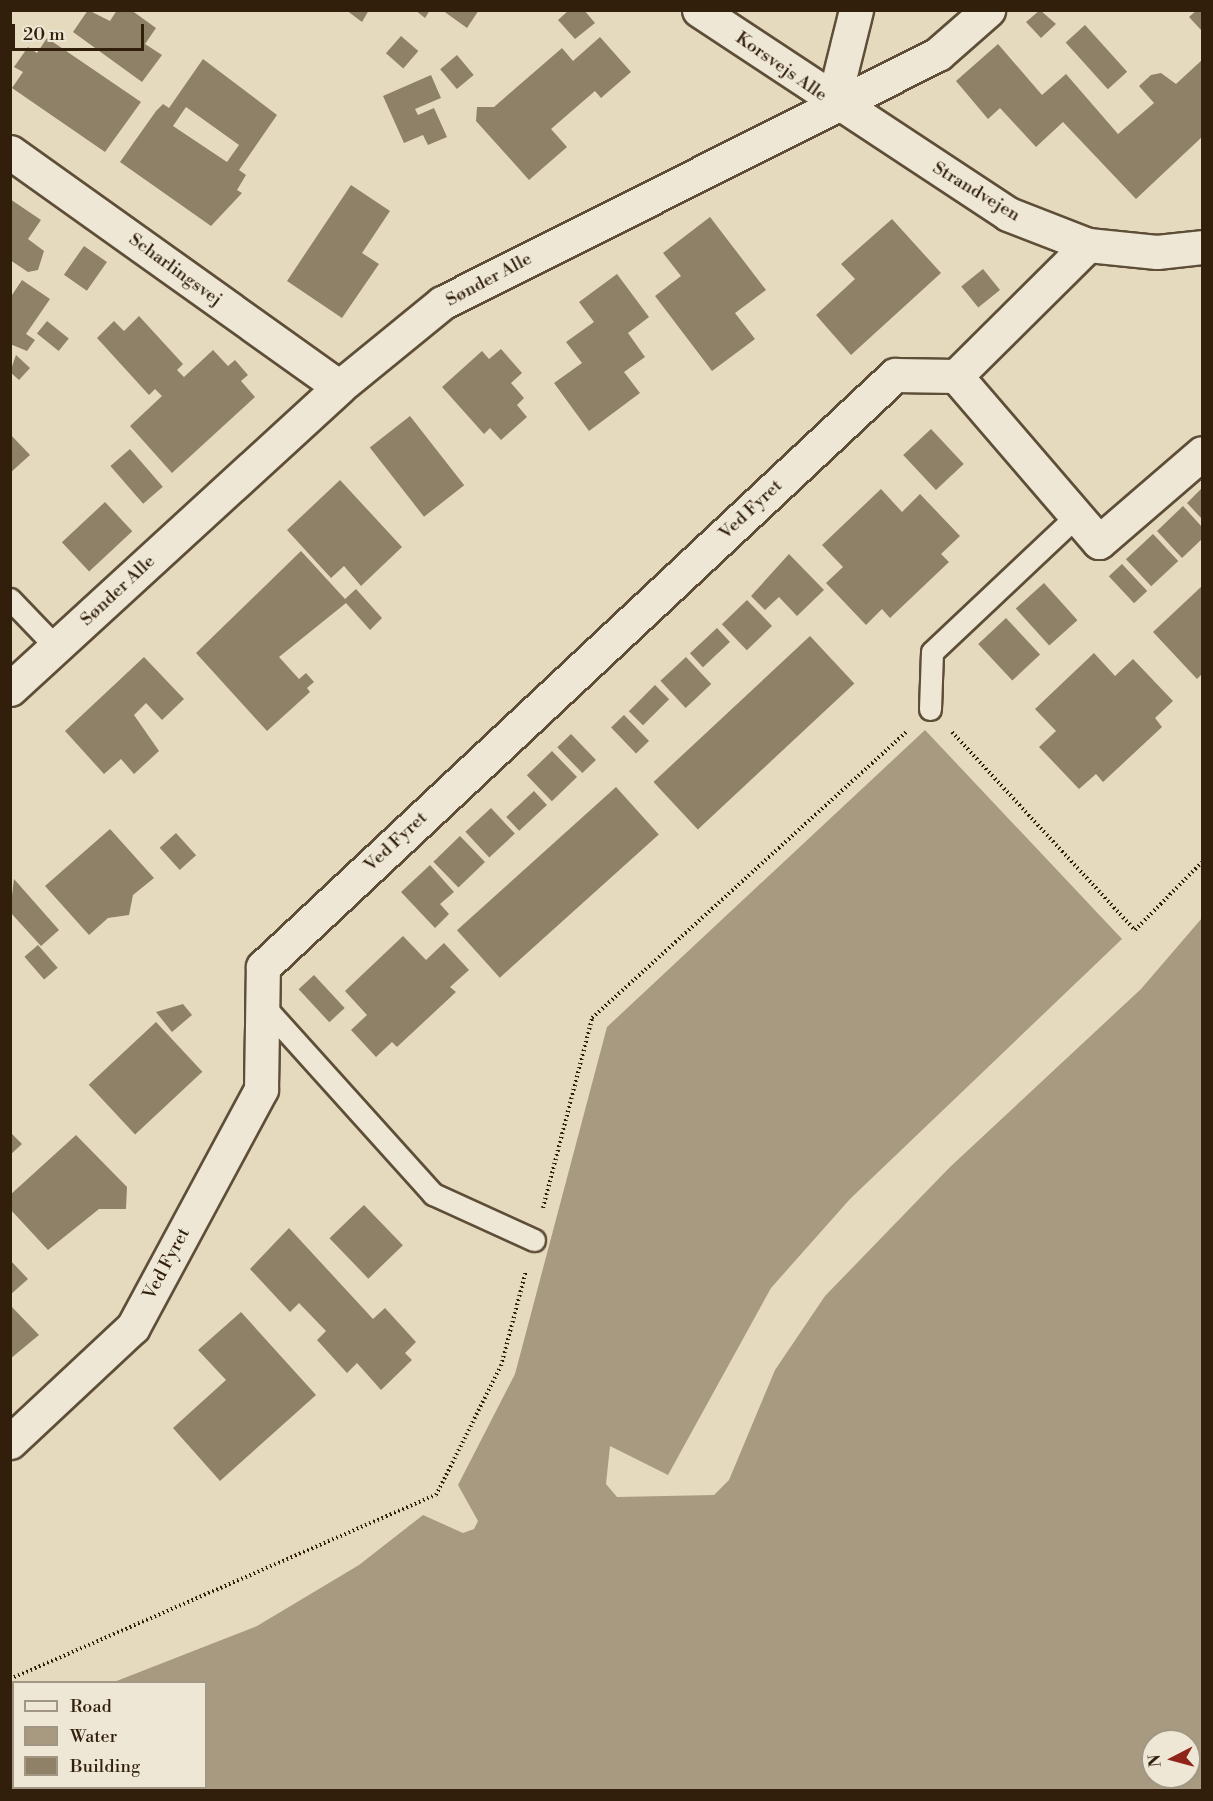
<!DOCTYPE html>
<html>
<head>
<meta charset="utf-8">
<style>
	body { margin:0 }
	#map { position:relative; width:1213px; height:1801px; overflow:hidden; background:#e5dabe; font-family:"Libre Bodoni",serif }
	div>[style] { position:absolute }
	.water>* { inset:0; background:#a89a81 }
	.building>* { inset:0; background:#8f8068; transform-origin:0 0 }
	.path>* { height:4px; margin-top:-2px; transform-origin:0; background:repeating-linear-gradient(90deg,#311f0b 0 1.5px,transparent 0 4.5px) }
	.roads { filter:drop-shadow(2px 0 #5e4e38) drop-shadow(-2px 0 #5e4e38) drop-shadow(0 2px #5e4e38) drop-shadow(0 -2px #5e4e38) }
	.service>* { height:21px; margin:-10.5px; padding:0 10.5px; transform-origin:10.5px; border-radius:10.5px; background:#eee7d5 }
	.minor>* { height:33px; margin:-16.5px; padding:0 16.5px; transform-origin:16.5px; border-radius:16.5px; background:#eee7d5 }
	.tertiary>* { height:33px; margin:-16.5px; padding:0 16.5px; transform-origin:16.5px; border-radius:16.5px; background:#eee7d5 }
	span { translate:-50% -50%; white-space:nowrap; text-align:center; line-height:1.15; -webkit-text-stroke:6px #eee7d5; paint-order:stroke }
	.street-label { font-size:18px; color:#311f0b }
	.frame { position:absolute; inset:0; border:12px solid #311f0b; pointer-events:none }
	.legend { position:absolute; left:12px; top:1681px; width:195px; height:108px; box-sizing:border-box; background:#eee7d5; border:2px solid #a29784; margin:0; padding:8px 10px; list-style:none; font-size:18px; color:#311f0b }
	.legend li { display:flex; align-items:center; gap:12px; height:30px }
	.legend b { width:30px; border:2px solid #a29784 }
	.north { position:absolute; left:1141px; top:1729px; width:60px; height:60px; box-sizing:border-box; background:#eee7d5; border:2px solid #a29784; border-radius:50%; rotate:264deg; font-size:16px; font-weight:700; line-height:24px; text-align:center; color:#311f0b }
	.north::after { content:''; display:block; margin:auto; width:21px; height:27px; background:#8f2418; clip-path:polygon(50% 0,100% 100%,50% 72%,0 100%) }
	.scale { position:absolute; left:12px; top:24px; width:132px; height:27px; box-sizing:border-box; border:3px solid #311f0b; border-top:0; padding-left:8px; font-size:18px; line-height:21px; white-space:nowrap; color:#311f0b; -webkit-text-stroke:4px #eee7d5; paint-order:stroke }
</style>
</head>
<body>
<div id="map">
	<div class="water">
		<div style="clip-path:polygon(evenodd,925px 730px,1122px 939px,850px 1199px,771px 1288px,668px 1475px,610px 1446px,606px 1484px,617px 1497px,714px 1495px,729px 1480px,775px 1370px,825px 1296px,950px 1167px,1141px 989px,1202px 918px,1202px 1790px,11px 1790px,13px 1749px,14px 1788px,206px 1788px,206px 1682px,114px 1682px,257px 1626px,359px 1565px,423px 1515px,463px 1533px,474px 1529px,478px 1521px,458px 1485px,515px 1374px,607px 1027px,925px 730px,1153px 1741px,1189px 1741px,1189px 1777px,1153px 1777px,1153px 1741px)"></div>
	</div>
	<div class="building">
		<div style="clip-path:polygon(88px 10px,110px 21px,117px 10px,131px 10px,156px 28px,145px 44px,162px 55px,142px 82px,73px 32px)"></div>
		<div style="clip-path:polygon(346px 10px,369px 10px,362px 22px)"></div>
		<div style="clip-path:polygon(415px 10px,430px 10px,425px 18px)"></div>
		<div style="clip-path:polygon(442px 10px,479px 10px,467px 28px)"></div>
		<div style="clip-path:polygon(569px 10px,584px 10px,595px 23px,575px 39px,558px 20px)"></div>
		<div style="clip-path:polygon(1040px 10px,1056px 24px,1041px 38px,1026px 22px)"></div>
		<div style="clip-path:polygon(1197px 10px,1202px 10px,1202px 31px,1189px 17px)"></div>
		<div style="left:1085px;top:25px;width:63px;height:26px;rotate:48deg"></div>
		<div style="left:401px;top:36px;width:23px;height:23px;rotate:41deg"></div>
		<div style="clip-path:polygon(600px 37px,631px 72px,601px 98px,595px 91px,551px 129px,567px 147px,529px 180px,476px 121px,477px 107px,494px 107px,562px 48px,573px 61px)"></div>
		<div style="clip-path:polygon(47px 38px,141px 102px,105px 152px,12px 88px,23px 72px,14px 67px,28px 47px,37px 53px)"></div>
		<div style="clip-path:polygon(998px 44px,1042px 95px,1066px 74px,1118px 134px,1154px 103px,1139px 86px,1151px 75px,1161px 73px,1176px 84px,1202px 60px,1202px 137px,1136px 199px,1063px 122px,1036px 147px,1000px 108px,988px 119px,956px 81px)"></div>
		<div style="left:457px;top:55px;width:26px;height:22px;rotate:50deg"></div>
		<div style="clip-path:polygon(evenodd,203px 59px,277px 115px,239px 170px,246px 175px,237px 190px,242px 193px,211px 226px,120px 162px,156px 111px,163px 104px,169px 108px,203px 59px,186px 107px,239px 145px,227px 162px,173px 126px,186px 107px)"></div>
		<div style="clip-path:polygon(431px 75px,441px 98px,415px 109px,418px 115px,434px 108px,447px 137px,428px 145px,423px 135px,404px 143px,383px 96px)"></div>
		<div style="clip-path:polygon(351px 185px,390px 211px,362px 253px,379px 264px,342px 318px,287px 281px)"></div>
		<div style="clip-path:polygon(10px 199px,41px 220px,28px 239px,44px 251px,38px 270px,28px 272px,10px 260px)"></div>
		<div style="clip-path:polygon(710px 217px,766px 290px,735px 313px,755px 339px,712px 371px,655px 296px,681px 276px,663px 253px)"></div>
		<div style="clip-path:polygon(892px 219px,941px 273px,851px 355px,816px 315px,855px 279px,841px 264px)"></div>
		<div style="left:84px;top:246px;width:28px;height:35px;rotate:35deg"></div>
		<div style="left:983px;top:269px;width:27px;height:28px;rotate:51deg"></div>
		<div style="clip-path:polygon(617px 274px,649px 317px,628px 333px,645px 357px,624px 372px,640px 393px,589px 431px,554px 383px,582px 363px,566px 342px,594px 322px,579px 302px)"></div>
		<div style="clip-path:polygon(22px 280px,50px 299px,26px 334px,35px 340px,27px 351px,10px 344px,10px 298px)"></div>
		<div style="clip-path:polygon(139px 316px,183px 364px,177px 370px,184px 377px,213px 350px,228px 366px,235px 360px,248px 375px,241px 381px,255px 397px,172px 473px,130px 426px,162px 396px,155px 389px,149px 395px,97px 338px,114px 321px,124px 331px)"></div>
		<div style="left:47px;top:321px;width:28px;height:16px;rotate:39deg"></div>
		<div style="clip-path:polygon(501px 349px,522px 373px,511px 383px,524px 398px,517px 405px,527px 417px,501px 440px,490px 428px,484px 434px,442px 387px,482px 351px,489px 359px)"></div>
		<div style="clip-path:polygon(16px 355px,30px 368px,19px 380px,10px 372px)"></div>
		<div style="left:410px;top:416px;width:88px;height:51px;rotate:52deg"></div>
		<div style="left:931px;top:429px;width:48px;height:38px;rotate:47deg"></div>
		<div style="clip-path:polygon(10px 434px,30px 455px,10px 473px)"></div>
		<div style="left:130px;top:449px;width:50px;height:26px;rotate:49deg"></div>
		<div style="clip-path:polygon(340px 480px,402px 547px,361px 586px,344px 566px,331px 578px,287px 530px)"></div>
		<div style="clip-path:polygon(1202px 488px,1202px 519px,1187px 503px)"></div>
		<div style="clip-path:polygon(881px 489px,902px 512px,920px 494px,960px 536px,941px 554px,949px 562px,890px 618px,882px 609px,866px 625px,826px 583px,843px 567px,822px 545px)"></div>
		<div style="left:105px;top:502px;width:40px;height:59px;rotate:47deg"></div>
		<div style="clip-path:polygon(1183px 506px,1202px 527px,1202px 539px,1182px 558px,1157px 531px)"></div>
		<div style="left:1153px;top:534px;width:37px;height:37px;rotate:47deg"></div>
		<div style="clip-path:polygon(301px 551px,345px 599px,356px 589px,382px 618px,370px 630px,346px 603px,279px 657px,299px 679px,306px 673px,314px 682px,307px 688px,310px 692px,267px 731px,196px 653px)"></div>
		<div style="clip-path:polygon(789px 554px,824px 590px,797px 616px,779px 597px,765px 610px,751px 596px)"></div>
		<div style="left:1122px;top:564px;width:37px;height:18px;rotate:47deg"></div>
		<div style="left:1044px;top:583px;width:50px;height:38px;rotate:48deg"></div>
		<div style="clip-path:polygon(1202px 586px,1202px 674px,1197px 679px,1153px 632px)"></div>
		<div style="left:747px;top:600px;width:36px;height:35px;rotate:46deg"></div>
		<div style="left:1006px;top:618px;width:50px;height:38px;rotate:47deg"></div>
		<div style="left:717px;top:628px;width:19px;height:37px;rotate:47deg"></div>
		<div style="left:810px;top:636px;width:65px;height:214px;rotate:47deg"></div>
		<div style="clip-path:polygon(1094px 653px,1115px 676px,1133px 659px,1173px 701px,1155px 718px,1162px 727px,1103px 782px,1096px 774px,1079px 789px,1039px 747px,1056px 731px,1035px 709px)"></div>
		<div style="clip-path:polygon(144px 657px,184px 699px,162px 720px,146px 703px,134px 715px,159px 751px,134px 774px,121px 759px,104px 774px,65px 731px)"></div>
		<div style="left:686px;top:657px;width:37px;height:35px;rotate:47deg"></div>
		<div style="left:655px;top:685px;width:20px;height:37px;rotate:45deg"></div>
		<div style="left:624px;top:715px;width:36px;height:18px;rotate:46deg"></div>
		<div style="left:571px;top:734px;width:36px;height:19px;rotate:46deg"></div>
		<div style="left:552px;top:751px;width:36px;height:35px;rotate:46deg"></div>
		<div style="left:616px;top:787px;width:64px;height:214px;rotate:48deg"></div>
		<div style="left:534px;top:791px;width:19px;height:38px;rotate:47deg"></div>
		<div style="left:491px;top:808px;width:35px;height:35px;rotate:47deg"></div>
		<div style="clip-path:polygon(110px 829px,154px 878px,133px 895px,129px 915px,108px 918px,89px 935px,45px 886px)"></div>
		<div style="left:176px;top:833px;width:30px;height:22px;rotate:48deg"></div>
		<div style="left:460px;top:836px;width:36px;height:37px;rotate:46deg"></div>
		<div style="clip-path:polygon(430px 865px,454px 892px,440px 904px,449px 914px,435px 928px,401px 892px)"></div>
		<div style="clip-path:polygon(14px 879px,59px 930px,41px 946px,10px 912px)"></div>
		<div style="clip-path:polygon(403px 936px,426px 960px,444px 943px,469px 970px,450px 987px,456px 992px,397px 1047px,392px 1042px,376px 1057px,351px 1030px,367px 1015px,345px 991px)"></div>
		<div style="left:38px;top:945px;width:30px;height:18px;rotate:49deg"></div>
		<div style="left:314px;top:975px;width:45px;height:21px;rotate:47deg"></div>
		<div style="clip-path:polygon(183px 1004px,192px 1015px,172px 1032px,156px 1012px)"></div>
		<div style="left:156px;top:1022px;width:68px;height:92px;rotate:47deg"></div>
		<div style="clip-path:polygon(10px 1132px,22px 1144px,10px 1155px)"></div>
		<div style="clip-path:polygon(76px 1135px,127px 1187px,126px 1209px,99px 1209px,48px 1250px,10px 1209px,10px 1195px)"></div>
		<div style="left:364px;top:1205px;width:56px;height:48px;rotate:46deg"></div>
		<div style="clip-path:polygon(289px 1228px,373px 1319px,385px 1308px,416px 1342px,405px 1353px,412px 1360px,381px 1390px,357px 1363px,347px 1373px,317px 1340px,326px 1331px,299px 1303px,290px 1312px,250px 1269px)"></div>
		<div style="clip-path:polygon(10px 1260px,28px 1279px,10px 1295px)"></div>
		<div style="clip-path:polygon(10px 1305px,39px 1335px,10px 1359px)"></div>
		<div style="clip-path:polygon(241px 1312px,316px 1395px,220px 1481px,173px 1428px,226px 1380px,198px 1350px)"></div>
	</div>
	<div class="path">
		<div style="left:952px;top:732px;width:270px;rotate:47.3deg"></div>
		<div style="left:1135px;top:930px;width:95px;rotate:-45.4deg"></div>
		<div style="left:543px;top:1208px;width:196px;rotate:-75.5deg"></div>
		<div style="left:592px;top:1018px;width:426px;rotate:-42.3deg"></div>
		<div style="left:10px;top:1679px;width:464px;rotate:-23.4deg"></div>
		<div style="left:436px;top:1495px;width:144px;rotate:-63.3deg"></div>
		<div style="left:501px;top:1366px;width:98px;rotate:-75.3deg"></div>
	</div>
	<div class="roads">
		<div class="service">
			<div style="left:10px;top:599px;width:66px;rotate:46.2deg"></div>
			<div style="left:930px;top:709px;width:57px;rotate:-88deg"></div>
			<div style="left:932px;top:652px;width:195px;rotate:-43.3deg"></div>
			<div style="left:262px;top:1004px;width:256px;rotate:48deg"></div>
			<div style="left:433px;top:1194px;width:111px;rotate:24.5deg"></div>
		</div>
		<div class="minor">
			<div style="left:833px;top:103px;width:96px;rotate:-76.1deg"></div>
			<div style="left:10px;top:152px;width:404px;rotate:35.5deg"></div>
			<div style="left:956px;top:376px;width:186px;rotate:-44.8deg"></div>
			<div style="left:10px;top:689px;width:447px;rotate:-42.5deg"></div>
			<div style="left:339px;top:387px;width:133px;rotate:-39.2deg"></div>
			<div style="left:442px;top:303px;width:555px;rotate:-26.66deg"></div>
			<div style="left:938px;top:54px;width:67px;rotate:-41.3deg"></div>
			<div style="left:10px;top:1442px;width:168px;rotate:-43.1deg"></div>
			<div style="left:133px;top:1327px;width:270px;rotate:-61.7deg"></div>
			<div style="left:261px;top:1089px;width:122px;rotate:-89.1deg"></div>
			<div style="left:263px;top:967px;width:866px;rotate:-43.13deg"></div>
			<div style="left:895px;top:375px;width:61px;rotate:0.9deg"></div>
			<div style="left:956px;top:376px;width:219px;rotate:49.3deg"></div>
			<div style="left:1099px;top:542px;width:136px;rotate:-40.8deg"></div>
		</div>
		<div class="tertiary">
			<div style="left:699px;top:10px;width:370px;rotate:33.4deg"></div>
			<div style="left:1008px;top:214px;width:86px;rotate:21.2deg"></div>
			<div style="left:1088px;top:245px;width:69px;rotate:5.8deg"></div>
			<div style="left:1157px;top:252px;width:45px;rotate:-6.3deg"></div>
		</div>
	</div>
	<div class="street-label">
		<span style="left:781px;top:67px;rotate:35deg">Korsvejs Alle</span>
		<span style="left:976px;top:192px;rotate:31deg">Strandvejen</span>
		<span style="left:175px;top:270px;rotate:36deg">Scharlingsvej</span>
		<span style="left:489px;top:280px;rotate:-28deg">Sønder Alle</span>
		<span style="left:751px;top:510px;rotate:-43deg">Ved Fyret</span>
		<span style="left:118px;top:591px;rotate:-43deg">Sønder Alle</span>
		<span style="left:396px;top:842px;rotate:-43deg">Ved Fyret</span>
		<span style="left:167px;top:1264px;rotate:-62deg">Ved Fyret</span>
	</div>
	<div class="frame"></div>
	<ul class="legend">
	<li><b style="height:8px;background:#eee7d5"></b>Road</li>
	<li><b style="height:16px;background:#a89a81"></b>Water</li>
	<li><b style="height:16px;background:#8f8068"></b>Building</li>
	</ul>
	<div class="north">N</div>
	<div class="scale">20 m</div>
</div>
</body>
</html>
